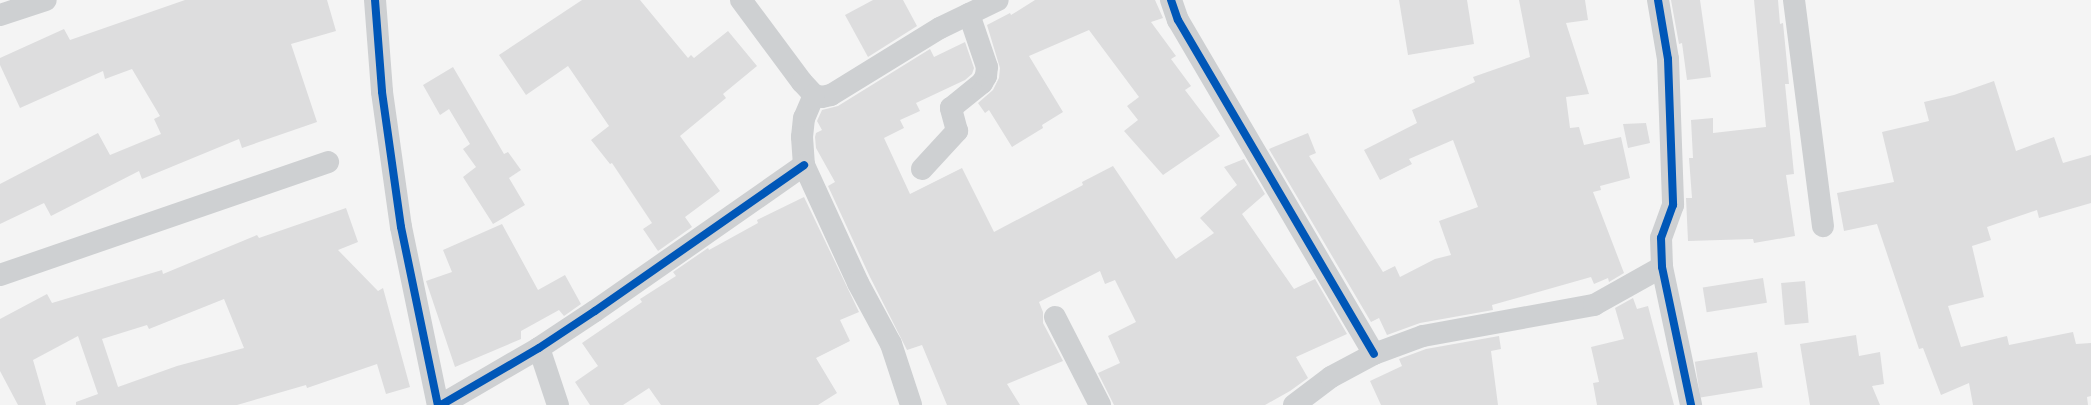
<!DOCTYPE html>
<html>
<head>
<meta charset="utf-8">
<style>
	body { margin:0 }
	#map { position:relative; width:2091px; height:405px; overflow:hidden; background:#f4f4f4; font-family:"Asap Condensed",sans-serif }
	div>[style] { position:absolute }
	.building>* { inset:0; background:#ddddde; transform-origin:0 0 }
	.street>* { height:22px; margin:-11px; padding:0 11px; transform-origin:11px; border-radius:11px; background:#ced0d2 }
	.cycleway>* { height:8px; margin:-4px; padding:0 4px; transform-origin:4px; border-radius:4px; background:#0057b8 }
	span { translate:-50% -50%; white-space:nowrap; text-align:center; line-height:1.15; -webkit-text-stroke:5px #fff; paint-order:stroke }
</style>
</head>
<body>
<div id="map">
	<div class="building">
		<div style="clip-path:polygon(185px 0,327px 0,336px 31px,291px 44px,317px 122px,242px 148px,239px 139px,142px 179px,139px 171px,51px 216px,44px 203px,0 224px,0 184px,98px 133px,110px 155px,161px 134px,154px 119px,160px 116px,132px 69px,105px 79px,103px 71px,20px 108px,0 65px,0 58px,64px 29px,70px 40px)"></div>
		<div style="clip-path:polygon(582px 0,640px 0,688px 58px,691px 55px,694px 58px,728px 31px,757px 66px,723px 94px,726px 98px,680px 136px,720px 191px,685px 217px,692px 227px,658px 251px,643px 229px,652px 223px,612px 163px,610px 164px,591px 140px,609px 126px,568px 66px,526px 95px,499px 55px)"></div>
		<div style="clip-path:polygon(873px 0,903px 0,917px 26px,868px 57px,845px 15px)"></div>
		<div style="clip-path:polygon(1035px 0,1155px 0,1163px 18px,1151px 22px,1176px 56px,1171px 59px,1191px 86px,1185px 90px,1220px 136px,1163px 175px,1124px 131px,1138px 120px,1127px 106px,1139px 97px,1089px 30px,1029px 56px,1063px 112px,1042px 125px,1043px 128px,1012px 147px,989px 110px,985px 113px,978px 103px,993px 90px,999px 78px,1000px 68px,987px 25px,1010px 13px,1011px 15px)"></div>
		<div style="clip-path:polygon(1399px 0,1467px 0,1474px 44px,1408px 55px)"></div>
		<div style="clip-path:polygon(1519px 0,1585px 0,1588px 20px,1566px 23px,1589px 94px,1566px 97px,1570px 128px,1579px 127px,1584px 145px,1621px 137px,1630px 178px,1600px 186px,1601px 190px,1593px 192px,1624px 273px,1609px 282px,1608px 278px,1594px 284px,1591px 277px,1492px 305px,1493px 310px,1420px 323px,1387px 335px,1379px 318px,1371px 322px,1269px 149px,1308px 133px,1316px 153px,1309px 156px,1383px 272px,1395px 266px,1400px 277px,1435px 259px,1451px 255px,1439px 221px,1478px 207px,1453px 140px,1409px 159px,1412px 164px,1380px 180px,1364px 150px,1417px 123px,1412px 110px,1475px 82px,1473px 77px,1530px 57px)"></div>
		<div style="clip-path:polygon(1671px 0,1700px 0,1711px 77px,1687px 80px,1682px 43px,1679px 44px)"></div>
		<div style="clip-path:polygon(1754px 0,1778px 0,1780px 24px,1783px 23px,1789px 84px,1785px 84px,1794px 174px,1786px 175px,1795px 236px,1754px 243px,1753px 239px,1688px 241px,1686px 198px,1692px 198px,1689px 158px,1693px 158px,1691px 120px,1713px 118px,1713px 133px,1766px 127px)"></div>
		<div style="clip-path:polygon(965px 42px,974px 68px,972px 74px,965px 80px,916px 103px,920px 111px,900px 120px,904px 128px,884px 138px,910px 194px,962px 168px,994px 232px,1083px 185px,1082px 182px,1113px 166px,1176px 259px,1214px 233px,1200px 218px,1237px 185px,1224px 167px,1244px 159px,1265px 194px,1242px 214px,1294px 289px,1315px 279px,1347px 334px,1296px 357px,1308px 378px,1290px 391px,1265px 405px,1114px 405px,1098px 373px,1120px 363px,1108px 336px,1136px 322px,1115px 280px,1105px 284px,1100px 271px,1039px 302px,1043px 312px,1043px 323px,1063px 361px,1007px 384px,1020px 405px,947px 405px,922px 345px,907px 350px,870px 277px,828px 186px,835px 182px,816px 148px,815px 137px,816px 133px,822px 130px,817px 121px,822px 110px,838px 106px,930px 49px,934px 57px)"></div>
		<div style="clip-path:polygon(453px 67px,504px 154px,508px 152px,521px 170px,509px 178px,525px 205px,493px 224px,463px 177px,476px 167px,463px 149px,470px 144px,449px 109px,440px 115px,423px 85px)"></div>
		<div style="clip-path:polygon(1994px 81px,2016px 151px,2054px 137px,2063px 163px,2091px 155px,2091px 203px,2039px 218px,2037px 210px,1987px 227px,1991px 240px,1972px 246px,1984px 297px,1948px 306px,1961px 347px,2007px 336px,2009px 345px,2073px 332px,2076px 344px,2091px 343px,2091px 396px,2087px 397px,2088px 405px,1973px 405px,1969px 383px,1941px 395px,1923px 348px,1919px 349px,1877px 224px,1844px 231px,1837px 193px,1894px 182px,1882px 132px,1929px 121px,1924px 102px,1954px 95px)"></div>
		<div style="clip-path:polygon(1646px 123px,1650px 143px,1628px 148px,1623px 124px)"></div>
		<div style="clip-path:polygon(804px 197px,859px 312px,840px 320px,850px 341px,816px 358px,837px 393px,818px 405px,661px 405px,649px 388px,623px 405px,590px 405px,575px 382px,598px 366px,582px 343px,642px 302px,640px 299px,676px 276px,673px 272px,708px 248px,709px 250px,758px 223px,757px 220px)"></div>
		<div style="clip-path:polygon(evenodd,346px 208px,358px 242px,338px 250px,378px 291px,383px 288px,410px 387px,386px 394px,377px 364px,307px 388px,306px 385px,237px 405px,76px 405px,76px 402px,98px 394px,78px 336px,33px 360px,46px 405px,18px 405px,0 371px,0 319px,47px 294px,52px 303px,162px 270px,163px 274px,257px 235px,259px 238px,346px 208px,224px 299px,244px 348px,177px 366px,118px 387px,102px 339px,147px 325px,149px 329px,224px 299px)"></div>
		<div style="clip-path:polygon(502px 224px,538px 290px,565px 275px,581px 304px,564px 316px,559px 310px,521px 331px,521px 339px,455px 367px,426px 281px,452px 272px,443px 250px)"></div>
		<div style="left:1763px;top:278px;width:25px;height:61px;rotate:81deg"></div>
		<div style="left:1805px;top:281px;width:42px;height:24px;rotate:85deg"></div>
		<div style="clip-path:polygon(1633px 298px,1637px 309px,1648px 306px,1674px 405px,1597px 405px,1593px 383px,1599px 382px,1591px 347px,1624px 339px,1615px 308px)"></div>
		<div style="clip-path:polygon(1856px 335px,1859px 356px,1880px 352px,1884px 384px,1872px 386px,1880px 405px,1810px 405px,1800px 344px)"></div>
		<div style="clip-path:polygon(1499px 336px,1501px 349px,1491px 351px,1498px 405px,1381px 405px,1370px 381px,1402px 366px,1399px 359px,1426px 349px)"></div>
		<div style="left:1757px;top:352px;width:36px;height:63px;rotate:81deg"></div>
	</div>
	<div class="street">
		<div style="left:375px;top:0;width:92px;rotate:85.6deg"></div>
		<div style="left:382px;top:92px;width:136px;rotate:82deg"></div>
		<div style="left:401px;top:227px;width:182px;rotate:78.3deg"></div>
		<div style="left:741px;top:0;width:102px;rotate:53.4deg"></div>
		<div style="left:802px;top:82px;width:18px;rotate:47deg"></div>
		<div style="left:814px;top:95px;width:8px;rotate:14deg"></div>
		<div style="left:822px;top:97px;width:9px;rotate:-13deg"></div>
		<div style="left:831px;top:95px;width:128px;rotate:-31.6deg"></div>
		<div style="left:940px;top:28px;width:64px;rotate:-25.8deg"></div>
		<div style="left:1171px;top:0;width:21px;rotate:71deg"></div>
		<div style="left:1178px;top:20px;width:387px;rotate:59.6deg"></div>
		<div style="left:1658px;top:0;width:60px;rotate:80.4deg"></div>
		<div style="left:1668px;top:59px;width:146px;rotate:88deg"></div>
		<div style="left:1673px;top:205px;width:35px;rotate:110deg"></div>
		<div style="left:1661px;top:238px;width:29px;rotate:88deg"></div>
		<div style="left:1662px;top:267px;width:141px;rotate:78.1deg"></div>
		<div style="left:1794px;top:0;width:228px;rotate:82.7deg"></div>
		<div style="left:0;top:15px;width:48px;rotate:-18.1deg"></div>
		<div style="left:814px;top:95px;width:25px;rotate:113deg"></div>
		<div style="left:804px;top:118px;width:19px;rotate:96deg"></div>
		<div style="left:802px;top:137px;width:28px;rotate:86deg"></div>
		<div style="left:804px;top:165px;width:130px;rotate:65.4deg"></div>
		<div style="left:858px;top:283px;width:69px;rotate:61.6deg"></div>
		<div style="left:891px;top:344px;width:64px;rotate:71.8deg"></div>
		<div style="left:922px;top:169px;width:52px;rotate:-47.4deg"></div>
		<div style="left:957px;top:131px;width:24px;rotate:-105deg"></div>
		<div style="left:951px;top:108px;width:40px;rotate:-39deg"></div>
		<div style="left:982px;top:83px;width:8px;rotate:-60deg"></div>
		<div style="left:986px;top:76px;width:9px;rotate:-84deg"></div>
		<div style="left:987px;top:67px;width:56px;rotate:-108.8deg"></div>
		<div style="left:0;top:275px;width:347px;rotate:-19deg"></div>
		<div style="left:1055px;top:317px;width:99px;rotate:62.9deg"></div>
		<div style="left:539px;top:348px;width:60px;rotate:71.6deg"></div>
		<div style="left:441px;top:405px;width:113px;rotate:-30.2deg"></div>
		<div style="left:539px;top:348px;width:67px;rotate:-33.5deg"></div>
		<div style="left:595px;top:311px;width:255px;rotate:-34.9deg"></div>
		<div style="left:1294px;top:405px;width:46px;rotate:-37.1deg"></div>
		<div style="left:1331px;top:377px;width:49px;rotate:-28.1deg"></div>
		<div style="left:1374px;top:354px;width:52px;rotate:-20.2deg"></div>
		<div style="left:1423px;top:336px;width:174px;rotate:-10.3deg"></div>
		<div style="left:1594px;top:305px;width:78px;rotate:-29.2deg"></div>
	</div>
	<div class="cycleway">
		<div style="left:375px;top:0;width:92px;rotate:85.6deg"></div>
		<div style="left:382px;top:92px;width:136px;rotate:82deg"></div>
		<div style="left:401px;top:227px;width:182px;rotate:78.3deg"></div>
		<div style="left:1171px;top:0;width:21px;rotate:71deg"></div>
		<div style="left:1178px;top:20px;width:387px;rotate:59.6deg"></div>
		<div style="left:1658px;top:0;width:60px;rotate:80.4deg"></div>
		<div style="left:1668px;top:59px;width:146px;rotate:88deg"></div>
		<div style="left:1673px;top:205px;width:35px;rotate:110deg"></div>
		<div style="left:1661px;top:238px;width:29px;rotate:88deg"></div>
		<div style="left:1662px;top:267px;width:141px;rotate:78.1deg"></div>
		<div style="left:441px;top:405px;width:113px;rotate:-30.2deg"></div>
		<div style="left:539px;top:348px;width:67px;rotate:-33.5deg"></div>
		<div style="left:595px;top:311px;width:255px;rotate:-34.9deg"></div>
	</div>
</div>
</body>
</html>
